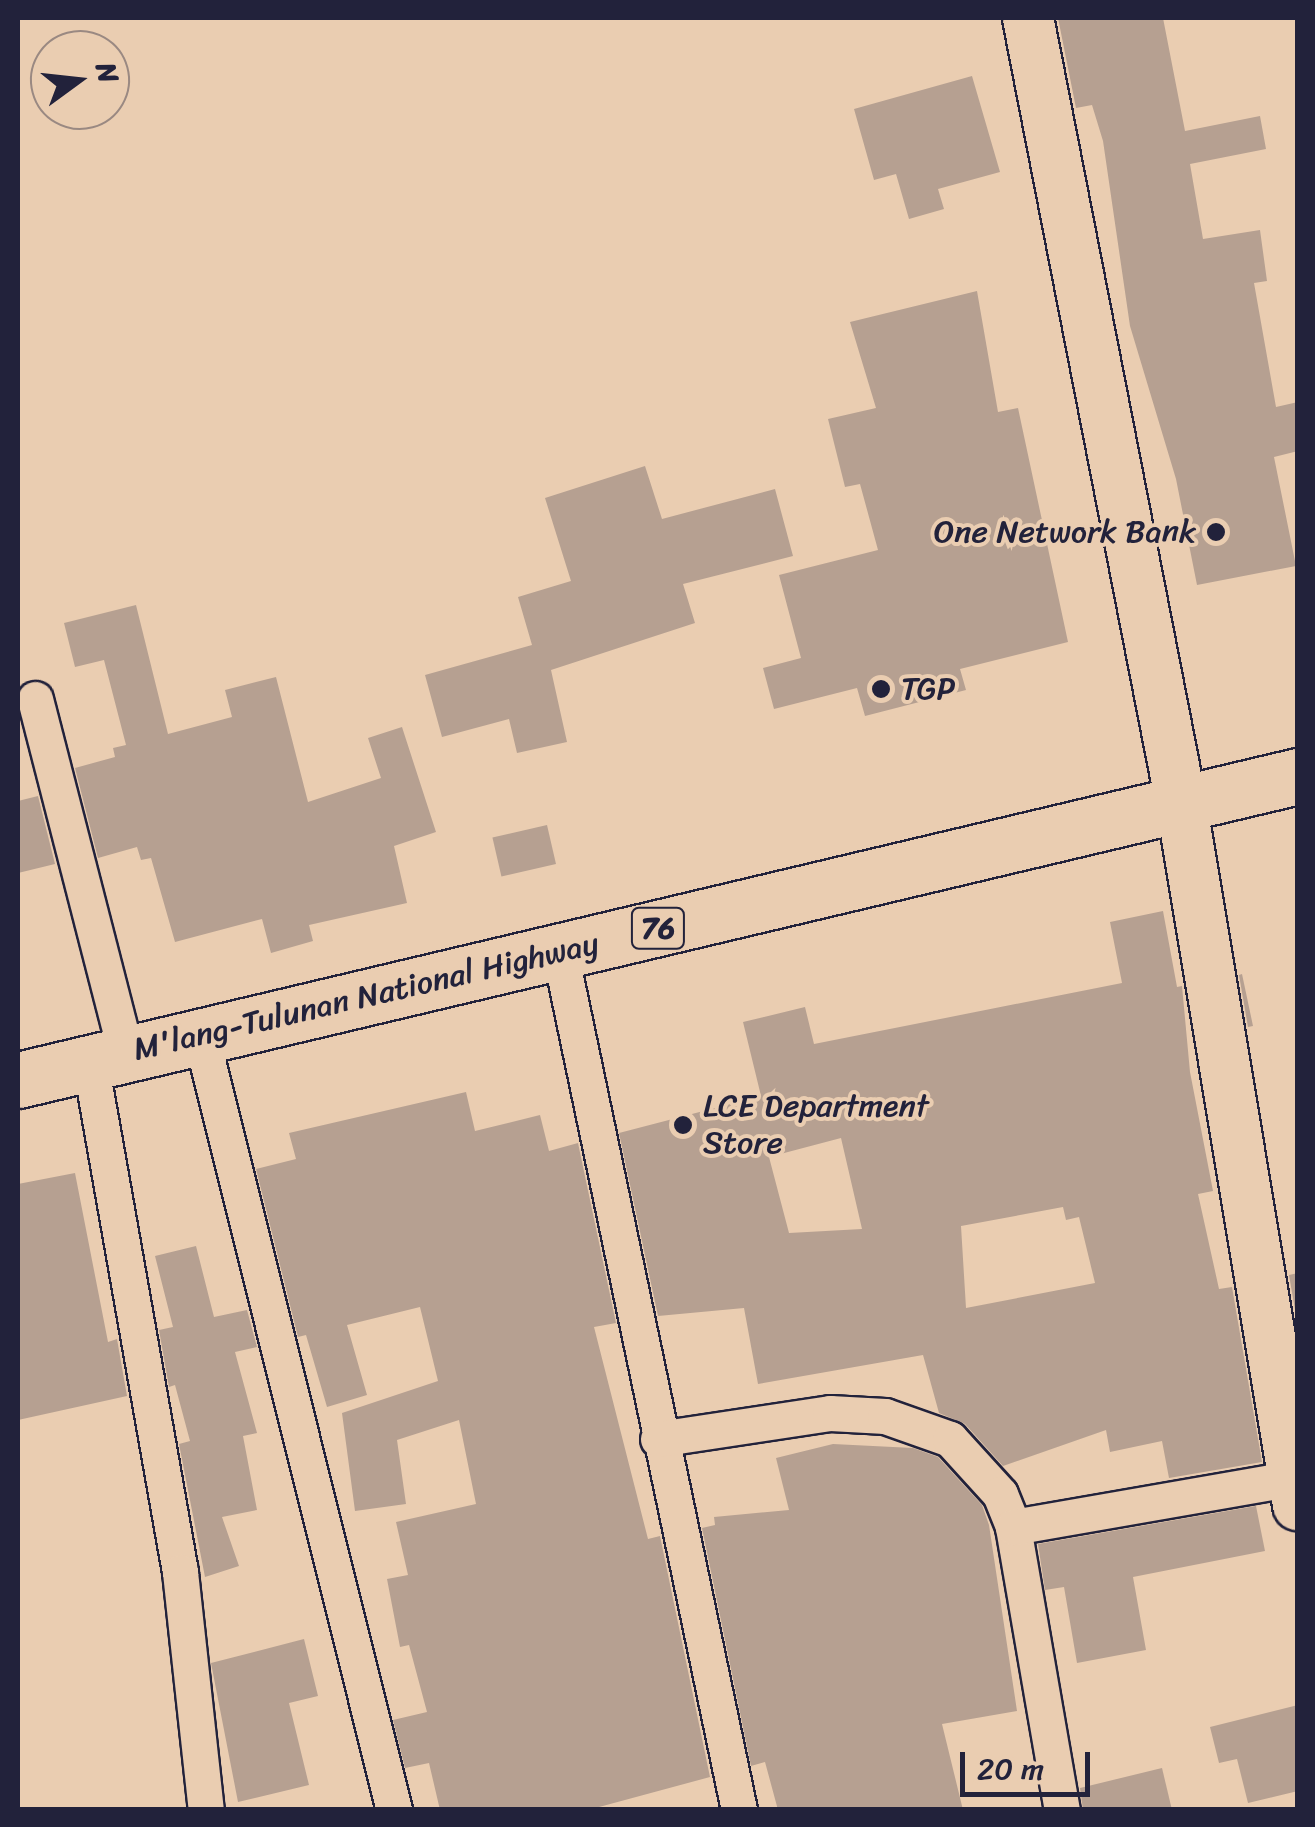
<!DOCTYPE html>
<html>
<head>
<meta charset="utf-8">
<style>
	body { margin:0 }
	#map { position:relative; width:1315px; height:1827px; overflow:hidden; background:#eacdb1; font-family:Sriracha,sans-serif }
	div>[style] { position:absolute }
	.building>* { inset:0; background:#b6a091; transform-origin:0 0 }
	.roads { filter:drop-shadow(2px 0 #22223b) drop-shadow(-2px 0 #22223b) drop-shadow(0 2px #22223b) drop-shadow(0 -2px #22223b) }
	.street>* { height:35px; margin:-17.5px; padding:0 17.5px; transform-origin:17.5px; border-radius:17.5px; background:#eacdb1 }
	.secondary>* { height:50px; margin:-25px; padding:0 25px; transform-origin:25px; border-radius:25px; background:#eacdb1 }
	.highway>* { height:55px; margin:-27.5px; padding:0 27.5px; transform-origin:27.5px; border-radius:27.5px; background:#eacdb1 }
	.dots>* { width:28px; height:28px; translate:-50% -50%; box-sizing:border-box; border:5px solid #eacdb1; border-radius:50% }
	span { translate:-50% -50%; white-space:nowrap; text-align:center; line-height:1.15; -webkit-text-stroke:8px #eacdb1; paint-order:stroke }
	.shield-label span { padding:2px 8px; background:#eacdb1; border:2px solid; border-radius:8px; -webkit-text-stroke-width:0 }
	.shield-label { font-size:30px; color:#22223b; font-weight:700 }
	.poi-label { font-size:32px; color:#22223b }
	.right { translate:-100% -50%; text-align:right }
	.left { translate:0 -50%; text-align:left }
	.street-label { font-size:32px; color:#22223b }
	.frame { position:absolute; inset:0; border:20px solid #22223b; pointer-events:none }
	.north { position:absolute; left:30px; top:30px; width:100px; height:100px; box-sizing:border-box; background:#eacdb1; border:2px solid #9a8982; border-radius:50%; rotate:75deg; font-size:28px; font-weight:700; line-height:40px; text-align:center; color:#22223b }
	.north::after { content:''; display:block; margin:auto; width:35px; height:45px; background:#22223b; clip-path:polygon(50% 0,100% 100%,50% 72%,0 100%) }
	.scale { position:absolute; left:960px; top:1752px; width:130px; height:45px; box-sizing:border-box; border:5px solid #22223b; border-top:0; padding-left:12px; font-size:30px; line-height:35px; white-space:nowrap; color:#22223b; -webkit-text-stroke:8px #eacdb1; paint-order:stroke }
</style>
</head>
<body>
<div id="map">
	<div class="building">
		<div style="clip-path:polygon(1058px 18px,1163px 18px,1185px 131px,1260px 116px,1266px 149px,1190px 164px,1203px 239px,1260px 230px,1267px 281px,1254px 283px,1276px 407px,1298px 402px,1298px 451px,1274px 457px,1296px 566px,1197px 585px,1176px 479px,1130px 326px,1103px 141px,1092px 105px,1076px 108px)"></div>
		<div style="clip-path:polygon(972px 76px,1000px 172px,938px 189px,944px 209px,909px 219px,896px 174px,874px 180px,854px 109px)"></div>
		<div style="clip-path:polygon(977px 291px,998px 412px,1018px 408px,1068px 642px,960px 669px,966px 690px,865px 716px,857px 688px,774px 709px,763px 668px,801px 658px,779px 575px,878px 550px,860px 484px,845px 487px,828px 419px,876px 408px,850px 322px)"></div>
		<div style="clip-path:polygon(645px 466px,662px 519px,775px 489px,793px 556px,683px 584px,695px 623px,551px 670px,567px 742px,517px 753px,509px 719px,442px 737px,425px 675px,532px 645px,518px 597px,571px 581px,545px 498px)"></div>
		<div style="clip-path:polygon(136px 605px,168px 734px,232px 717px,225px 690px,276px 677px,308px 802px,381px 778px,368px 738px,402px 727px,436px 832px,394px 846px,407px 903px,309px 925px,313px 941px,271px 953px,262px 919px,175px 942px,151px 858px,141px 860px,137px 847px,98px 858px,75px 768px,115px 757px,113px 748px,126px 745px,104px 660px,75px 667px,64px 623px)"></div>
		<div style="clip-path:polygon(38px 796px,55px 864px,18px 873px,18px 801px)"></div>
		<div style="left:547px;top:825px;width:40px;height:56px;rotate:77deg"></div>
		<div style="clip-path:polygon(evenodd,1163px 911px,1177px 987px,1182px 986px,1190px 1072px,1213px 1191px,1198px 1194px,1219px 1289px,1232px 1287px,1262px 1462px,1169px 1478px,1162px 1441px,1110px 1452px,1106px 1430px,1003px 1466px,965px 1424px,939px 1413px,923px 1355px,758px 1384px,744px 1308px,658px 1316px,619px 1133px,761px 1096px,743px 1022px,805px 1007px,814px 1044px,1122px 983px,1110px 922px,1163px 911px,841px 1138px,862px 1229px,789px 1233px,769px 1157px,841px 1138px,1163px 911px,1063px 1207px,1066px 1220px,1079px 1217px,1095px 1283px,966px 1308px,961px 1226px,1063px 1207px)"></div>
		<div style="clip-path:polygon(1242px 974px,1253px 1026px,1248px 1027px,1239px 975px)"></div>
		<div style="clip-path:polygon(466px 1092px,475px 1131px,540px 1115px,549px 1151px,578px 1143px,616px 1323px,594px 1327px,648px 1539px,660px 1536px,710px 1777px,588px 1810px,440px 1810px,429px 1763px,405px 1768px,393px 1720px,427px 1712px,409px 1645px,400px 1647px,387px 1579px,408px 1575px,396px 1522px,476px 1504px,459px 1420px,397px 1440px,406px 1504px,355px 1511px,342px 1413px,438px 1381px,420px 1307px,347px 1325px,367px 1395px,327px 1407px,306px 1335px,298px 1337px,256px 1169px,296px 1159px,289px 1133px)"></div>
		<div style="clip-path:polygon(75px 1173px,108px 1342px,117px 1339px,127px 1396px,18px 1420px,18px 1184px)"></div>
		<div style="clip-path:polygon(196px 1246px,214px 1317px,247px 1310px,257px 1347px,235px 1352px,257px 1433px,243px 1436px,257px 1510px,222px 1517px,239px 1566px,205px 1577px,179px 1444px,190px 1441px,175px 1385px,169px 1387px,159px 1330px,173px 1327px,155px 1256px)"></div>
		<div style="clip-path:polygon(1298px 1273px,1298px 1327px,1289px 1275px)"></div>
		<div style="clip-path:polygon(833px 1444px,913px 1448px,938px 1457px,982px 1505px,989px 1525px,1017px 1711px,942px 1724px,963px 1810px,778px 1810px,765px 1762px,751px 1766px,702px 1528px,715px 1525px,714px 1517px,789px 1510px,776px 1458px)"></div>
		<div style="clip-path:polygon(1256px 1506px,1265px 1551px,1133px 1577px,1146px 1650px,1077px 1663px,1064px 1587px,1045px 1590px,1038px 1544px)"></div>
		<div style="clip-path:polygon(304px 1639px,318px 1696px,289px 1703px,309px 1785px,238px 1802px,211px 1663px)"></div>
		<div style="clip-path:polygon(1298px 1705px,1298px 1791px,1248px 1803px,1237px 1759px,1219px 1763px,1210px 1727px)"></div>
		<div style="clip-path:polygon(1162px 1768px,1172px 1810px,1083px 1810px,1080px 1788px)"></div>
	</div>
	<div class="roads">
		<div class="street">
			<div style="left:35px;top:699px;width:366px;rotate:75.6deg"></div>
			<div style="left:560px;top:953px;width:875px;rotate:78.2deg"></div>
			<div style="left:201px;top:1036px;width:798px;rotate:76deg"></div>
			<div style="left:90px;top:1062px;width:518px;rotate:79.99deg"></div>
			<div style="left:180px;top:1572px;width:239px;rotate:83.8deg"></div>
			<div style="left:658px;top:1439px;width:174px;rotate:-8.6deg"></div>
			<div style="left:830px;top:1413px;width:55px;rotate:3.1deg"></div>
			<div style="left:885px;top:1416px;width:69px;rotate:19.5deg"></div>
			<div style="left:950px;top:1439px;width:74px;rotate:47.7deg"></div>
			<div style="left:1000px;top:1494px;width:35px;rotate:68deg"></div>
			<div style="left:1013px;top:1527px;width:287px;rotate:80.2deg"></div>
			<div style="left:1013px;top:1527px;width:284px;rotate:-9.9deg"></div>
		</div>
		<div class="secondary">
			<div style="left:1028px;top:18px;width:799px;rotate:78.96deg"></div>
			<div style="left:1181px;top:802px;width:713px;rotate:80.55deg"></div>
		</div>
		<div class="highway">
			<div style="left:18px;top:1080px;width:1316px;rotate:-13.36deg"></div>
		</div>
	</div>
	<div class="dots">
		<div style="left:1216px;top:532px;background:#22223b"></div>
		<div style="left:881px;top:689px;background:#22223b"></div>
		<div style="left:683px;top:1125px;background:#22223b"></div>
	</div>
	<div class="shield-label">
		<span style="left:658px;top:928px">76</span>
	</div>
	<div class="poi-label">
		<span class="right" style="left:1196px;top:532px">One Network Bank</span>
		<span class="left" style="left:901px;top:689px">TGP</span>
		<span class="left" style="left:703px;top:1125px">LCE Department<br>Store</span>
	</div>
	<div class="street-label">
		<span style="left:366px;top:997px;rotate:-13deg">M'lang-Tulunan National Highway</span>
	</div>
	<div class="frame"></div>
	<div class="north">N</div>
	<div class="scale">20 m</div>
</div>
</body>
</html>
